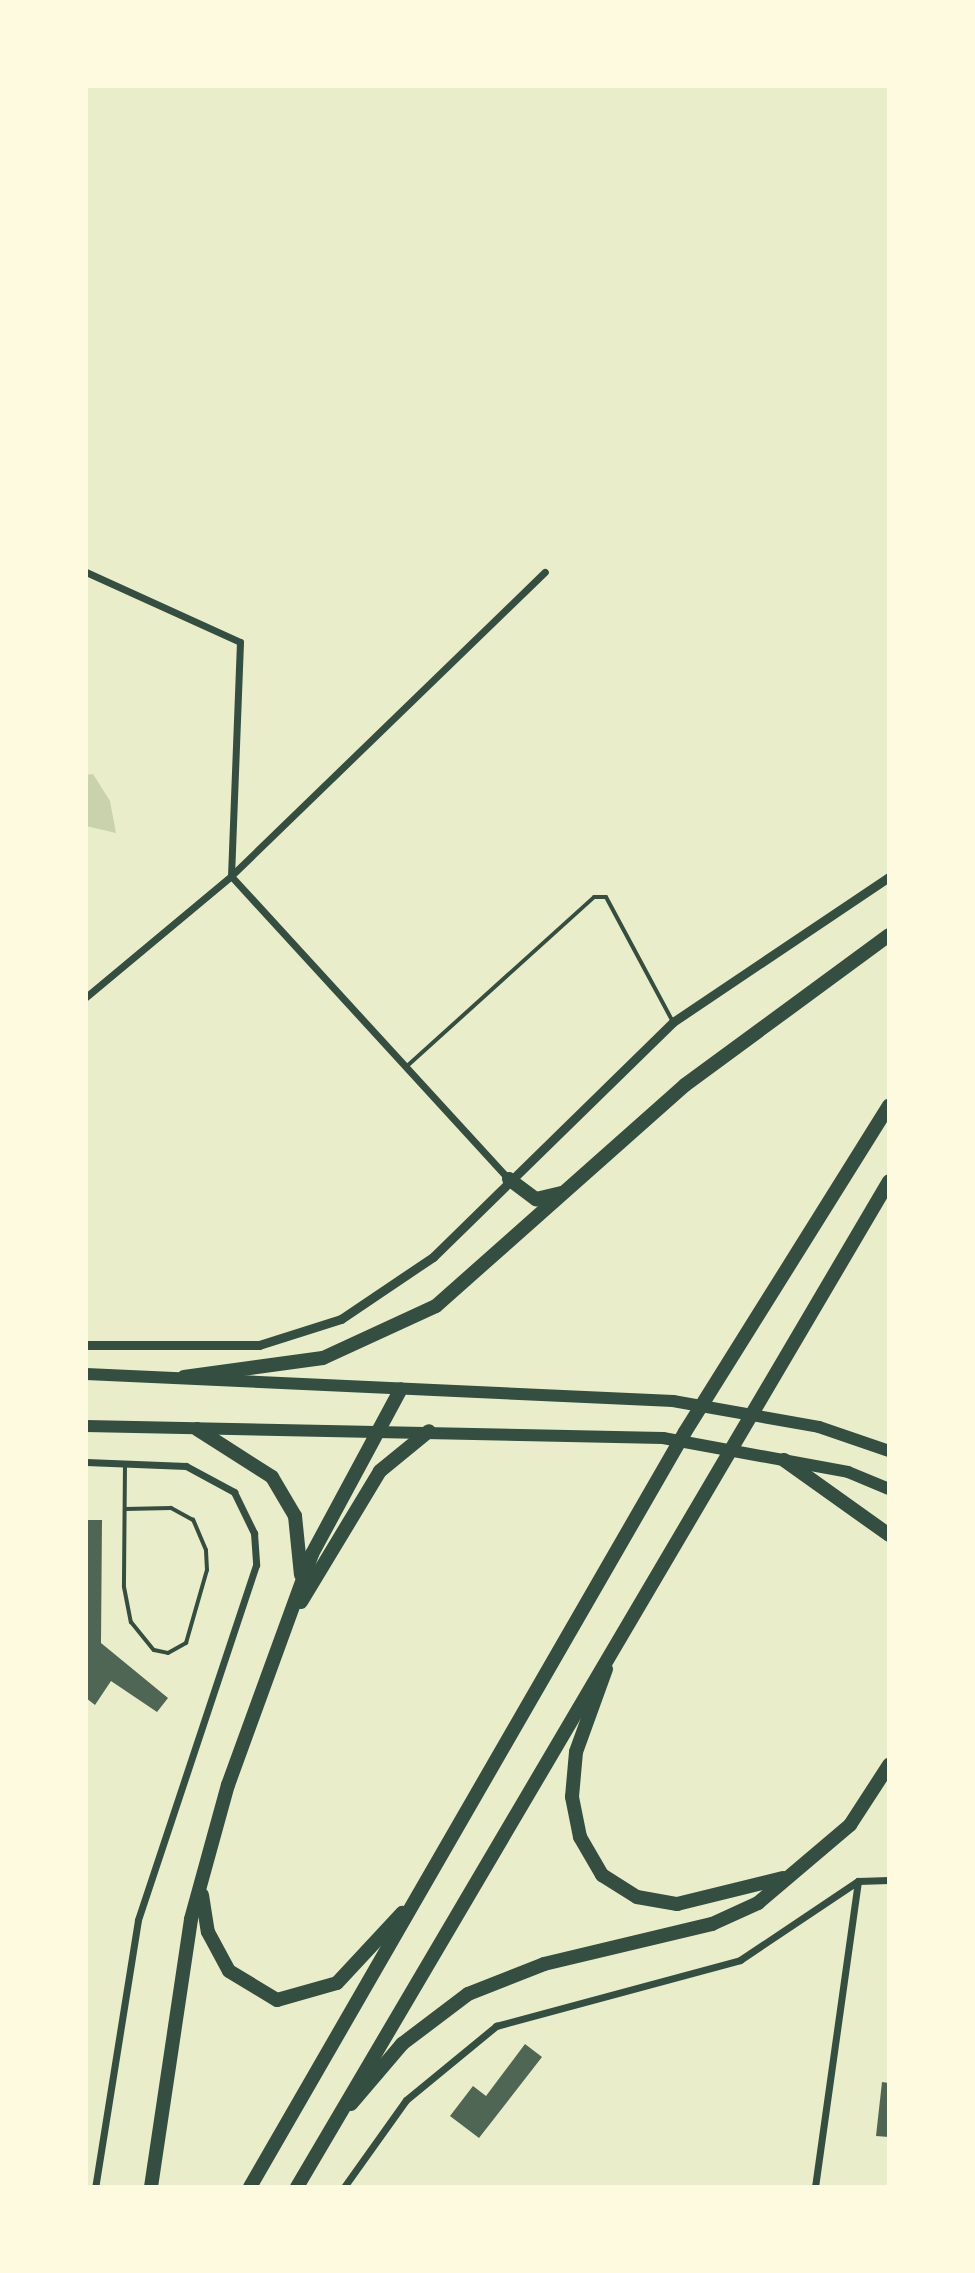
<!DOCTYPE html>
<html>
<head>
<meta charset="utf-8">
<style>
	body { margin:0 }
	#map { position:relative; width:975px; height:2273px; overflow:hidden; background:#e9edc9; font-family:"DM Sans",sans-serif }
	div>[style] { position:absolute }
	.green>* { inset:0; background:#cad2ad }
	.building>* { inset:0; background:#4f6655 }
	.service>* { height:4px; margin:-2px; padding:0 2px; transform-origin:2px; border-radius:2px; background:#344e41 }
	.minor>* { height:7px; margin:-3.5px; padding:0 3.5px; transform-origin:3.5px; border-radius:3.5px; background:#344e41 }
	.tertiary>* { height:9px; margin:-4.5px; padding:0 4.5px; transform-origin:4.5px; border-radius:4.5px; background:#344e41 }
	.primary>* { height:12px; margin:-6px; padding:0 6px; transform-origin:6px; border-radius:6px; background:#344e41 }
	.motorway>* { height:14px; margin:-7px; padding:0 7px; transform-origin:7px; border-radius:7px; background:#344e41 }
	span { translate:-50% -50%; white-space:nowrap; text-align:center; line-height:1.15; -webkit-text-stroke:6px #fefae0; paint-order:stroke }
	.frame { position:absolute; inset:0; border:88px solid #fefae0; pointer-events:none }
</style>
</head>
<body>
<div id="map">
	<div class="green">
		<div style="clip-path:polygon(93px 774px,110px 801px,116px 833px,86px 826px,86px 775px)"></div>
	</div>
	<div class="building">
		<div style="clip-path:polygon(86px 1520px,102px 1520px,101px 1643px,168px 1698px,157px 1712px,111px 1681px,95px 1705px,86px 1698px)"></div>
		<div style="clip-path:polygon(525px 2044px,542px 2057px,479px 2138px,450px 2116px,473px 2086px,486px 2096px)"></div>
		<div style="clip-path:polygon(882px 2082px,889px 2083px,889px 2137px,876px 2136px)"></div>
	</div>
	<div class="service">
		<div style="left:406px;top:1067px;width:253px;rotate:-42.1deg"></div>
		<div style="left:594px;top:897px;width:12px"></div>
		<div style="left:606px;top:897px;width:140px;rotate:61.8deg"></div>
		<div style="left:125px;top:1464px;width:123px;rotate:90.5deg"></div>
		<div style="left:124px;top:1587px;width:36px;rotate:79deg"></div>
		<div style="left:131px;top:1622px;width:36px;rotate:51deg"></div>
		<div style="left:154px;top:1650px;width:14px;rotate:12deg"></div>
		<div style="left:168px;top:1653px;width:21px;rotate:-29deg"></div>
		<div style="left:186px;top:1643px;width:76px;rotate:-74deg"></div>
		<div style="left:207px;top:1570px;width:20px;rotate:-93deg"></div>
		<div style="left:206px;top:1550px;width:33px;rotate:-113deg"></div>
		<div style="left:193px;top:1520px;width:25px;rotate:-151deg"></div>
		<div style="left:171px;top:1508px;width:46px;rotate:178.8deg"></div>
	</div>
	<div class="minor">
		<div style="left:86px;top:572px;width:169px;rotate:24.4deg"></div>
		<div style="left:240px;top:642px;width:234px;rotate:92.2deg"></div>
		<div style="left:231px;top:876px;width:411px;rotate:47.5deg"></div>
		<div style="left:86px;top:997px;width:189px;rotate:-39.8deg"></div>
		<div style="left:231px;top:876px;width:437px;rotate:-44.1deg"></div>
		<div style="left:86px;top:1462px;width:100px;rotate:2.3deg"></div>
		<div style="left:186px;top:1466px;width:55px;rotate:28.4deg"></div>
		<div style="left:234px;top:1492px;width:46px;rotate:64deg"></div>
		<div style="left:254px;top:1533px;width:32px;rotate:86deg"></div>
		<div style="left:256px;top:1565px;width:374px;rotate:108.4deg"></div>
		<div style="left:138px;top:1920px;width:270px;rotate:99.1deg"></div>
		<div style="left:344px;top:2187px;width:107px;rotate:-54.5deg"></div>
		<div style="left:406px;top:2100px;width:117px;rotate:-39.4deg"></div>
		<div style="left:496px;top:2026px;width:253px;rotate:-15.1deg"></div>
		<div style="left:740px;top:1960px;width:142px;rotate:-33.8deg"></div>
		<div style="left:858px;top:1881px;width:31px;rotate:-2deg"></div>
		<div style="left:815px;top:2187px;width:309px;rotate:-82deg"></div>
	</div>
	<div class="tertiary">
		<div style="left:86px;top:1345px;width:173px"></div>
		<div style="left:259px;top:1345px;width:86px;rotate:-17.6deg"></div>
		<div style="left:341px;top:1319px;width:111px;rotate:-34deg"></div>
		<div style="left:433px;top:1257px;width:336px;rotate:-44.4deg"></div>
		<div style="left:673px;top:1022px;width:260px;rotate:-33.9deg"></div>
	</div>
	<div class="primary">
		<div style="left:86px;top:1374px;width:588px;rotate:2.63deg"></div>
		<div style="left:673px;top:1401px;width:148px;rotate:10.1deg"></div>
		<div style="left:819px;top:1427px;width:74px;rotate:18.9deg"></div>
		<div style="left:86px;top:1426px;width:577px;rotate:1.19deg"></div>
		<div style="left:663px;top:1438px;width:188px;rotate:10.4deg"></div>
		<div style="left:848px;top:1472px;width:44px;rotate:22.5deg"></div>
	</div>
	<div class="motorway">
		<div style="left:509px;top:1179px;width:34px;rotate:37deg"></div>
		<div style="left:536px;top:1199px;width:27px;rotate:-13deg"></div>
		<div style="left:184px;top:1377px;width:140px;rotate:-7.8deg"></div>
		<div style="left:323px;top:1358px;width:124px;rotate:-24.7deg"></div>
		<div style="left:436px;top:1306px;width:333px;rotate:-41.6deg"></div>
		<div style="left:685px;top:1085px;width:253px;rotate:-36.3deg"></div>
		<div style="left:197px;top:1429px;width:89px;rotate:32.6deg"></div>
		<div style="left:272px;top:1477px;width:45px;rotate:59.5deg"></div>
		<div style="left:295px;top:1516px;width:59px;rotate:84.2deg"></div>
		<div style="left:784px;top:1460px;width:129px;rotate:35.5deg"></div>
		<div style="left:301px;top:1602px;width:153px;rotate:-58.9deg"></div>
		<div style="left:380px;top:1471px;width:63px;rotate:-39.2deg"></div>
		<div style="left:606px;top:1669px;width:88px;rotate:109.9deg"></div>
		<div style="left:576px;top:1752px;width:45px;rotate:95.1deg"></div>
		<div style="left:572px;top:1797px;width:41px;rotate:78.7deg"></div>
		<div style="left:580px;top:1837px;width:44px;rotate:59.9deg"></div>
		<div style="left:602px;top:1875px;width:41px;rotate:32.2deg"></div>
		<div style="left:637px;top:1897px;width:41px;rotate:9.9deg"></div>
		<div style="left:677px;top:1904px;width:109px;rotate:-13.8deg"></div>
		<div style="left:202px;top:1895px;width:37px;rotate:81deg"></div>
		<div style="left:208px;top:1932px;width:44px;rotate:61.7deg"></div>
		<div style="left:229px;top:1971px;width:56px;rotate:31.1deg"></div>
		<div style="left:277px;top:2000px;width:62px;rotate:-15.8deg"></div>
		<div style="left:337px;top:1983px;width:96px;rotate:-47.1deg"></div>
		<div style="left:351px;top:2104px;width:79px;rotate:-49.6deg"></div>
		<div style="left:402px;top:2044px;width:83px;rotate:-37.1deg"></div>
		<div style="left:468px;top:1994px;width:82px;rotate:-21.5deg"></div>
		<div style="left:544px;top:1964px;width:173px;rotate:-13.4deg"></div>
		<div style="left:712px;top:1924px;width:51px;rotate:-24.5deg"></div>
		<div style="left:758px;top:1903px;width:121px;rotate:-40.3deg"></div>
		<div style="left:850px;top:1825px;width:72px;rotate:-57deg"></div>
		<div style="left:151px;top:2187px;width:271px;rotate:-81.5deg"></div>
		<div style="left:191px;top:1919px;width:139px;rotate:-74.6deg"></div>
		<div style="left:228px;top:1785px;width:246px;rotate:-70deg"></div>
		<div style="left:312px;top:1554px;width:187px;rotate:-61.7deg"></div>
		<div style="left:250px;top:2187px;width:871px;rotate:-60.05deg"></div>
		<div style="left:685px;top:1432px;width:385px;rotate:-58deg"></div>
		<div style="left:297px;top:2187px;width:1167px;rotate:-59.52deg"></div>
	</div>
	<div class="frame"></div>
</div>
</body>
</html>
